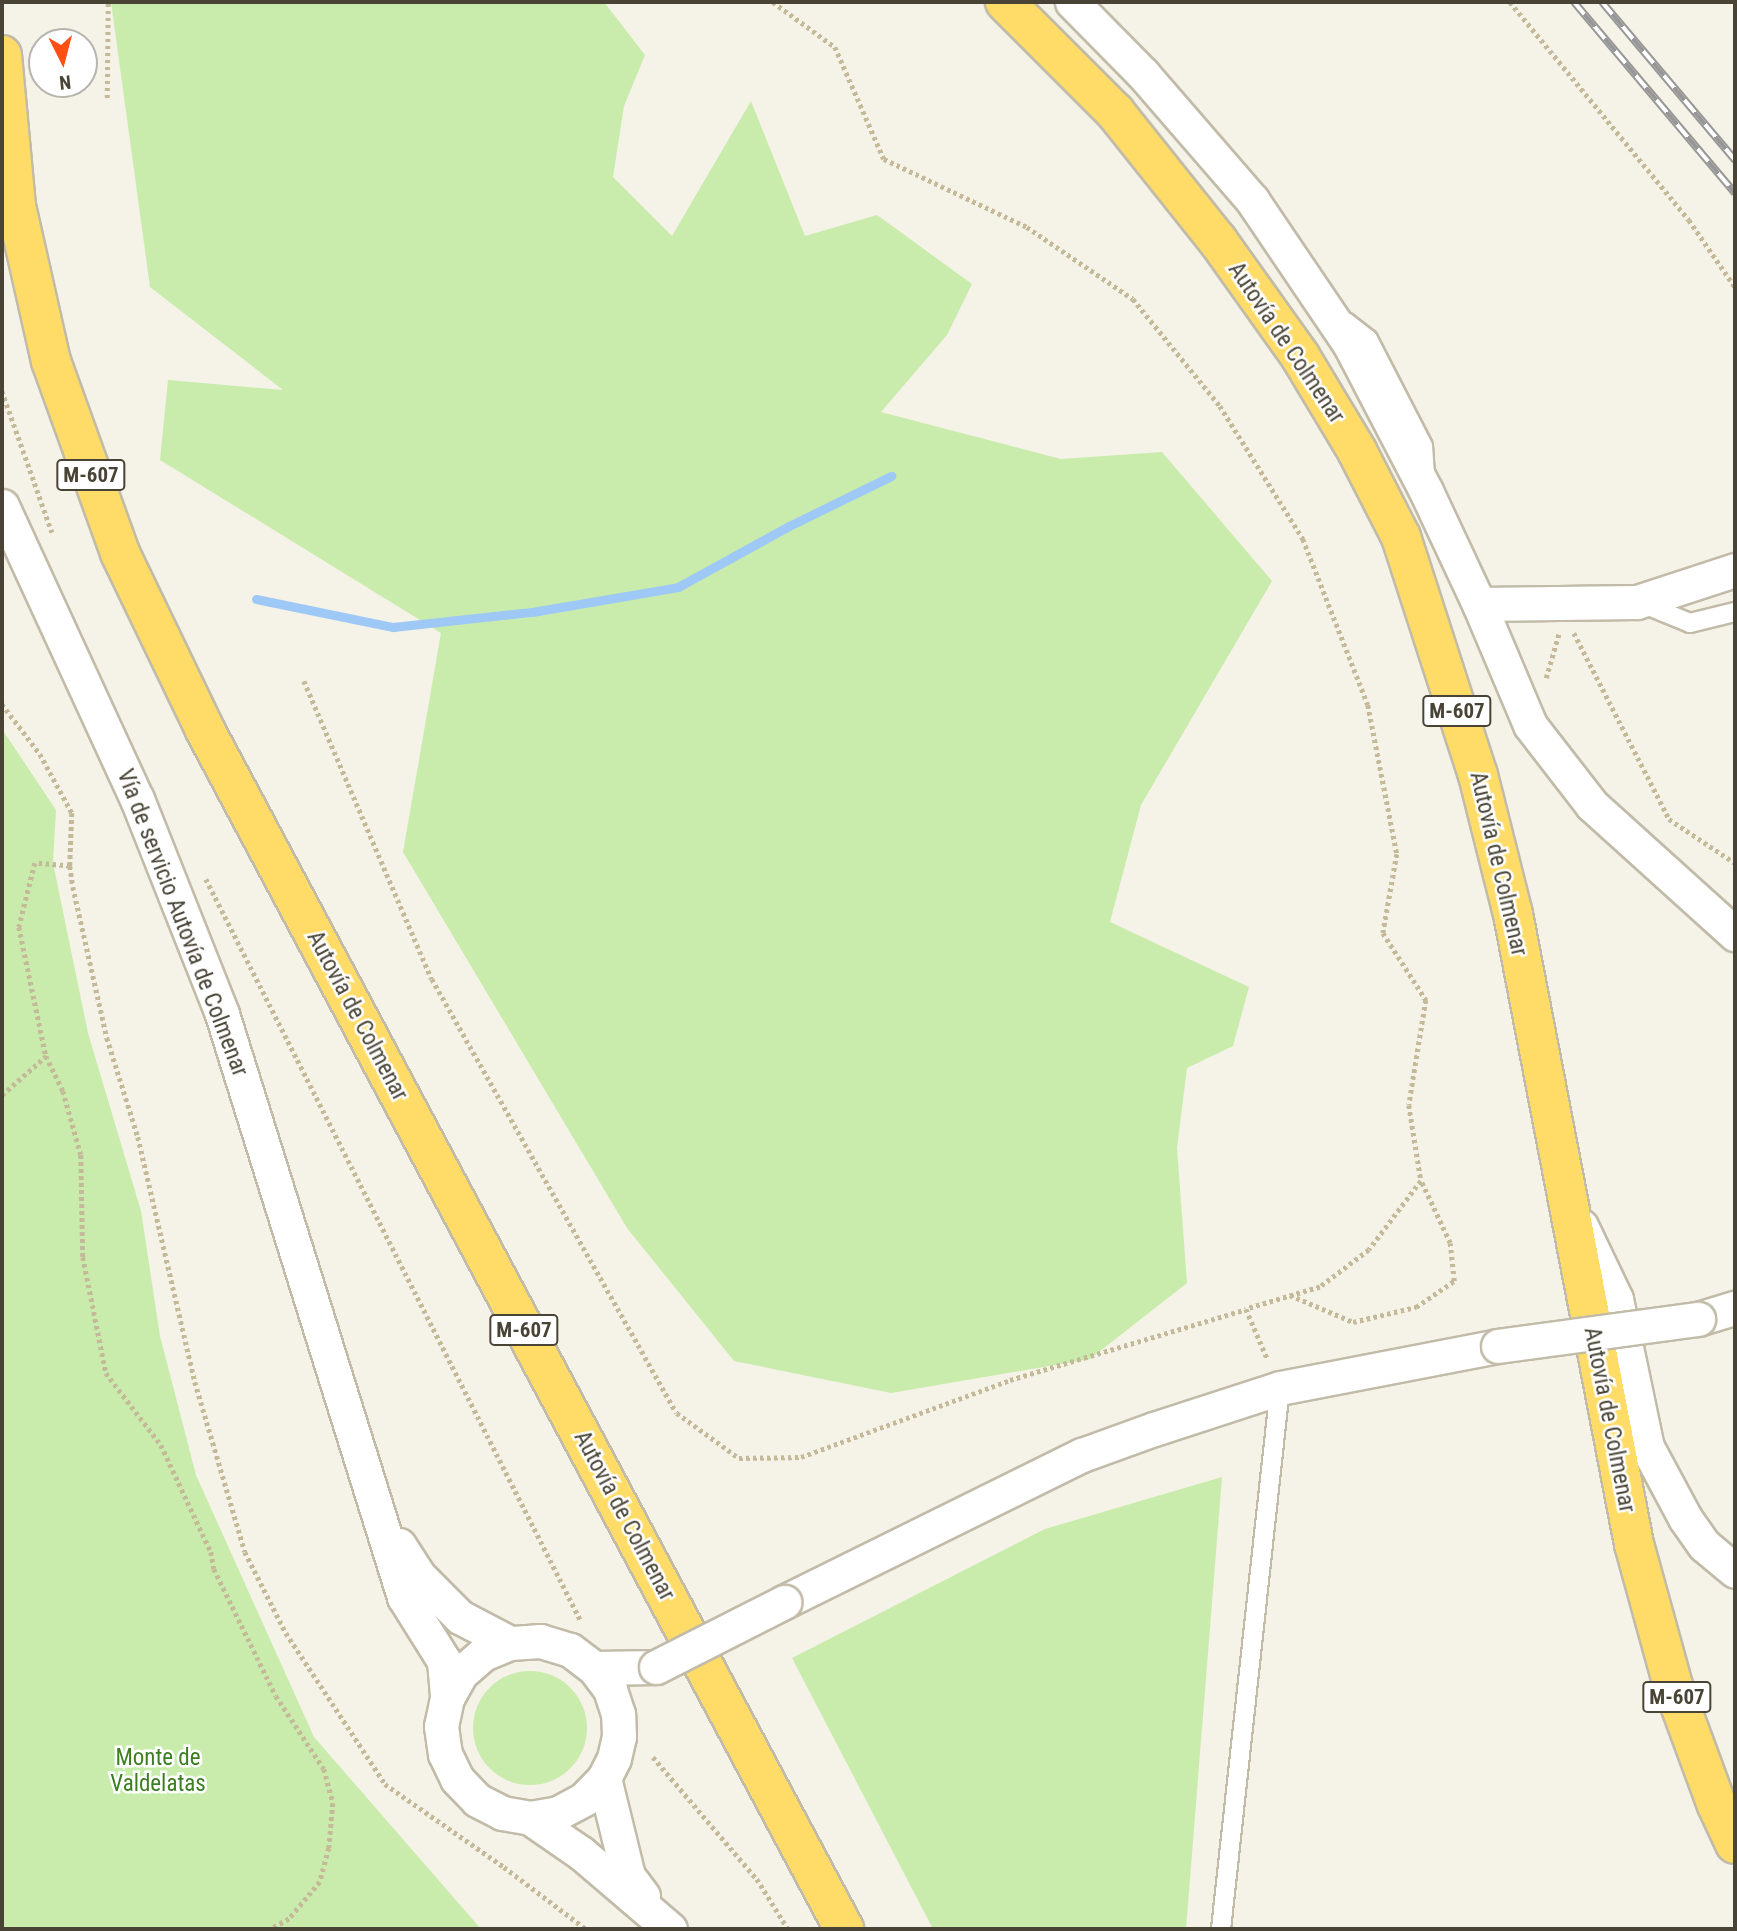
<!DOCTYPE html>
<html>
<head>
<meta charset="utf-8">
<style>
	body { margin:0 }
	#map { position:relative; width:1737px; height:1931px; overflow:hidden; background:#f5f2e7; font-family:"Roboto Condensed",sans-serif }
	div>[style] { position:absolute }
	.green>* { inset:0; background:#c9ecac }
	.round { border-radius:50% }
	.stream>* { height:9px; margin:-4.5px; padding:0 4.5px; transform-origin:4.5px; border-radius:4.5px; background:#9ec9f6 }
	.path>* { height:4.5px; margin-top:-2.25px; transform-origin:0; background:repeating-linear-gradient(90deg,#c4b998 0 3.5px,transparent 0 7px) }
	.roads { filter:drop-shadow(2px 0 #c1bba8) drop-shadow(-2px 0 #c1bba8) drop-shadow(0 2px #c1bba8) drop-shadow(0 -2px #c1bba8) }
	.service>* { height:18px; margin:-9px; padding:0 9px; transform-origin:9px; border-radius:9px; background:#fff }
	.minor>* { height:33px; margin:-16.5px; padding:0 16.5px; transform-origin:16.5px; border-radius:16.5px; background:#fff }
	.motorway>* { height:38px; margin:-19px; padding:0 19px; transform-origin:19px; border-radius:19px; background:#ffdc67 }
	.rail>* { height:8px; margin-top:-4px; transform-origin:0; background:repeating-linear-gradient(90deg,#fff 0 16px,#979797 0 32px); box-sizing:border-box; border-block:2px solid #979797 }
	.bridges { filter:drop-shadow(2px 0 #c1bba8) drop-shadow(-2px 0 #c1bba8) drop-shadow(0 2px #c1bba8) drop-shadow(0 -2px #c1bba8) }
	.minor-bridge>* { height:33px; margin:-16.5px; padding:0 16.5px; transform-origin:16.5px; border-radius:16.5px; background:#fff }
	span { translate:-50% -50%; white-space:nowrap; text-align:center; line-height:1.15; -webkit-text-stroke:5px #fff; paint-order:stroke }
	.shield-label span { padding:2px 5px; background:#fff; border:2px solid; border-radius:5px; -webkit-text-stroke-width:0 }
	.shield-label { font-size:21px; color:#484335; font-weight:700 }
	.street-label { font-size:23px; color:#484335 }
	.park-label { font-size:23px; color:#3c7f23 }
	.frame { position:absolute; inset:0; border:4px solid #484335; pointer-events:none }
	.north { position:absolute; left:28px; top:28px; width:70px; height:70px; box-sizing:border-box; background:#fff; border:2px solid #b6b4ae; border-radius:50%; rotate:174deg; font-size:19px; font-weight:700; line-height:28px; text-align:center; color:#484335 }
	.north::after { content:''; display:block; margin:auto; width:24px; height:32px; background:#ff4f13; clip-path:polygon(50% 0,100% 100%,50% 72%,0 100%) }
</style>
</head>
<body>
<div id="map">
	<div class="green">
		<div style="clip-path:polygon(111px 2px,604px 2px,645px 55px,624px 106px,613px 177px,672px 236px,751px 101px,805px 236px,877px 215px,972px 284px,947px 335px,881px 412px,1061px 459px,1162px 452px,1272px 581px,1141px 805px,1110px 922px,1249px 987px,1233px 1046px,1187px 1068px,1177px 1148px,1187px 1283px,1090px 1359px,891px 1393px,734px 1361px,627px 1228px,403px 852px,441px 633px,160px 460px,168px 380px,283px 390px,150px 287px)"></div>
		<div style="clip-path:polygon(2px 729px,56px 810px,53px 863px,88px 1033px,141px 1211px,160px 1336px,196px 1475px,314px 1737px,481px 1929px,2px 1929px)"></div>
		<div style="clip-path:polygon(1222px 1477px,1186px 1929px,933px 1929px,792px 1658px,1045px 1529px)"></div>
		<div class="round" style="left:473px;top:1671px;width:114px;height:114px"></div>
	</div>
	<div class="stream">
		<div style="left:256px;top:599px;width:140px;rotate:11.6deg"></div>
		<div style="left:393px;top:627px;width:140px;rotate:-6.2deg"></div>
		<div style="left:532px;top:612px;width:148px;rotate:-9.7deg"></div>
		<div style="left:678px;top:587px;width:127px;rotate:-28.8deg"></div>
		<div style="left:789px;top:526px;width:114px;rotate:-26.1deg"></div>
	</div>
	<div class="path">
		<div style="left:773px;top:2px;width:77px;rotate:36deg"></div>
		<div style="left:835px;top:47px;width:122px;rotate:66.4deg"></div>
		<div style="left:884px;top:159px;width:158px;rotate:25.4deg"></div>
		<div style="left:1027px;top:227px;width:128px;rotate:34.2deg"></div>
		<div style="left:1133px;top:299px;width:138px;rotate:50.9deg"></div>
		<div style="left:1220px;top:406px;width:157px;rotate:58deg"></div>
		<div style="left:1303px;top:539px;width:178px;rotate:68.6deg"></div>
		<div style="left:1368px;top:705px;width:152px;rotate:79deg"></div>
		<div style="left:1397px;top:854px;width:80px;rotate:100deg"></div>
		<div style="left:1383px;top:933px;width:80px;rotate:57.3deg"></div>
		<div style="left:1426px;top:1000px;width:106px;rotate:99.2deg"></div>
		<div style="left:1409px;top:1105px;width:77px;rotate:81deg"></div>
		<div style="left:1421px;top:1181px;width:86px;rotate:127deg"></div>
		<div style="left:1369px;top:1250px;width:61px;rotate:142.9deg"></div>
		<div style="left:1320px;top:1287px;width:77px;rotate:163.4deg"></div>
		<div style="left:1510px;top:2px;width:282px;rotate:50.6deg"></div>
		<div style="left:1689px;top:220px;width:81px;rotate:55.5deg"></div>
		<div style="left:107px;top:98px;width:96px;rotate:-89.4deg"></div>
		<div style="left:2px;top:391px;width:150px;rotate:70.5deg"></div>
		<div style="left:1574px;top:633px;width:209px;rotate:62.9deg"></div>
		<div style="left:1669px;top:819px;width:79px;rotate:33.7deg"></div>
		<div style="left:1546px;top:678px;width:47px;rotate:-73.9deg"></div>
		<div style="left:304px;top:681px;width:324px;rotate:66.8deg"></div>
		<div style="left:432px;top:979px;width:498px;rotate:60.6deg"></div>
		<div style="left:677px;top:1413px;width:77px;rotate:36deg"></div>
		<div style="left:739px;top:1458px;width:62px;rotate:-0.9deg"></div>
		<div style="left:801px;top:1457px;width:223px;rotate:-20.2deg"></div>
		<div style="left:1010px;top:1380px;width:246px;rotate:-16.7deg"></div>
		<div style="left:1246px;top:1309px;width:53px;rotate:66.8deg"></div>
		<div style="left:2px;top:704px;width:63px;rotate:52.8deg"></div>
		<div style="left:40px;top:754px;width:67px;rotate:61.5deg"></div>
		<div style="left:72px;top:813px;width:53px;rotate:92.2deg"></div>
		<div style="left:70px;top:866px;width:21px;rotate:82deg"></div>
		<div style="left:73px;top:887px;width:155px;rotate:77.3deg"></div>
		<div style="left:107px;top:1038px;width:104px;rotate:72.6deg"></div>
		<div style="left:138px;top:1137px;width:252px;rotate:76.9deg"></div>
		<div style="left:195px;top:1382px;width:177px;rotate:73.6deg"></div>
		<div style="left:245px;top:1552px;width:91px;rotate:63.2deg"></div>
		<div style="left:286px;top:1633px;width:181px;rotate:56.7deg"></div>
		<div style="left:385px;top:1784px;width:145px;rotate:34.9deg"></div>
		<div style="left:504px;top:1867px;width:103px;rotate:37.1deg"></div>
		<div style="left:70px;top:866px;width:35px;rotate:-175deg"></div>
		<div style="left:35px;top:863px;width:66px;rotate:104deg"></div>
		<div style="left:19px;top:927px;width:132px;rotate:78.2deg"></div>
		<div style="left:46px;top:1056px;width:39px;rotate:64deg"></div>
		<div style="left:63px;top:1091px;width:66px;rotate:74.3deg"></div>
		<div style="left:81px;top:1155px;width:102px;rotate:88.9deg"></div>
		<div style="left:83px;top:1257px;width:118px;rotate:78.8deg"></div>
		<div style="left:106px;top:1373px;width:91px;rotate:52.6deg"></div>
		<div style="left:161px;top:1445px;width:118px;rotate:65deg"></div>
		<div style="left:211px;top:1552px;width:17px;rotate:80deg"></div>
		<div style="left:214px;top:1569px;width:141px;rotate:64deg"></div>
		<div style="left:276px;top:1696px;width:87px;rotate:56.7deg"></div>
		<div style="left:324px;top:1769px;width:35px;rotate:75deg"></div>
		<div style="left:333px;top:1803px;width:45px;rotate:95.1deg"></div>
		<div style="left:329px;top:1848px;width:35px;rotate:105deg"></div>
		<div style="left:320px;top:1882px;width:48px;rotate:130deg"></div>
		<div style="left:289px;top:1919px;width:21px;rotate:151deg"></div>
		<div style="left:206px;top:879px;width:831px;rotate:63.19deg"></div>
		<div style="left:2px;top:1095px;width:59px;rotate:-41.6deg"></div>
		<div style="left:1290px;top:1295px;width:69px;rotate:23.2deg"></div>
		<div style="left:1353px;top:1322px;width:65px;rotate:-13.4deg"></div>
		<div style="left:1416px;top:1307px;width:46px;rotate:-34.4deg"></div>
		<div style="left:1454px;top:1281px;width:38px;rotate:-96deg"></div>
		<div style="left:1450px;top:1243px;width:68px;rotate:-115.1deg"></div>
		<div style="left:653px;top:1757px;width:160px;rotate:49.6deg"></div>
		<div style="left:757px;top:1879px;width:59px;rotate:58.2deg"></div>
	</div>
	<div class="roads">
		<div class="service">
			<div style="left:1346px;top:322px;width:28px;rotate:38deg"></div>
			<div style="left:1368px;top:339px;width:120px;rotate:62.8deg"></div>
			<div style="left:1423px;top:446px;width:27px;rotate:86deg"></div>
			<div style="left:1641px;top:603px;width:53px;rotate:22.2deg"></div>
			<div style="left:1690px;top:623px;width:46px;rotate:-13.7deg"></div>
			<div style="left:1221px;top:1929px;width:544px;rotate:-83.78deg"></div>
		</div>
		<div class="minor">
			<div style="left:1072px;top:2px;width:101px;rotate:45.4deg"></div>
			<div style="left:1143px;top:74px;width:167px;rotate:49.1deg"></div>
			<div style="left:1252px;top:200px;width:173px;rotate:55.9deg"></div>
			<div style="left:1349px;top:343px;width:167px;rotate:62.5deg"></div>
			<div style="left:1426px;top:491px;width:125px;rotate:64.9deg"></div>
			<div style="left:1479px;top:604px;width:131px;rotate:67.1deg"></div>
			<div style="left:1530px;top:725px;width:101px;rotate:52.2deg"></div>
			<div style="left:1592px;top:805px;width:193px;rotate:42.1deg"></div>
			<div style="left:2px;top:506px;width:323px;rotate:65.3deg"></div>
			<div style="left:137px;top:799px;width:231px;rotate:68.4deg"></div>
			<div style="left:222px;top:1014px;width:611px;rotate:72.66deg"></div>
			<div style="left:404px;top:1597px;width:75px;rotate:58deg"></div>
			<div style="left:444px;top:1661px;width:37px;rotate:85deg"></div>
			<div style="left:447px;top:1698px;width:29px;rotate:102deg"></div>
			<div style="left:441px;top:1726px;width:28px;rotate:82deg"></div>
			<div style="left:445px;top:1754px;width:28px;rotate:64deg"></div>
			<div style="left:457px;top:1779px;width:29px;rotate:46deg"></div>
			<div style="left:477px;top:1800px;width:28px;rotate:27deg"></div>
			<div style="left:502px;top:1813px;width:28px;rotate:10deg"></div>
			<div style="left:530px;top:1818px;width:28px;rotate:-10deg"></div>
			<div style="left:558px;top:1813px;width:30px;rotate:-28deg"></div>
			<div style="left:584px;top:1799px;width:29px;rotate:-46deg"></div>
			<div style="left:604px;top:1778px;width:22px;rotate:-63deg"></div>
			<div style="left:614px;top:1758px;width:22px;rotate:-77deg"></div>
			<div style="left:619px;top:1737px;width:23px;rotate:-92deg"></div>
			<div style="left:618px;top:1714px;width:26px;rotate:-108deg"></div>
			<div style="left:610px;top:1689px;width:26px;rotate:-127deg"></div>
			<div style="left:594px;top:1668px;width:30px;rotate:-143deg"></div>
			<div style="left:570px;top:1650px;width:31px;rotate:-163deg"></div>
			<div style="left:540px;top:1641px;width:30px;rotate:176deg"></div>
			<div style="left:510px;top:1643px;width:29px;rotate:158deg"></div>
			<div style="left:483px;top:1654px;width:29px;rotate:139deg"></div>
			<div style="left:461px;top:1673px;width:29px;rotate:119deg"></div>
			<div style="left:1479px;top:604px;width:158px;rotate:-0.7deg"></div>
			<div style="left:1637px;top:602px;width:103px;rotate:-18.1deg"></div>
			<div style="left:1581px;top:1226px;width:81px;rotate:64.4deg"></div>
			<div style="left:1616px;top:1299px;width:151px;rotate:78.2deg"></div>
			<div style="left:1647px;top:1447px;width:81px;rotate:61.8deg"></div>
			<div style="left:1685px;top:1518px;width:33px;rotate:55deg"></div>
			<div style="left:1704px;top:1545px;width:40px;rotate:40deg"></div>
			<div style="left:1698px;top:1319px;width:39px;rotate:-17deg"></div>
			<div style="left:399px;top:1545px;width:38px;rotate:57deg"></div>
			<div style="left:420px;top:1577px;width:57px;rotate:45deg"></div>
			<div style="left:460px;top:1617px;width:56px;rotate:27.5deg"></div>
			<div style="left:784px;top:1602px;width:332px;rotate:-26.3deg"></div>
			<div style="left:1082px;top:1455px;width:77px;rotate:-19.9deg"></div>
			<div style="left:1154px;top:1429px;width:133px;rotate:-18deg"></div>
			<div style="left:1280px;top:1388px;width:222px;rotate:-10.9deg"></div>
			<div style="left:594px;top:1668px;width:62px;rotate:-0.9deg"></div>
			<div style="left:604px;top:1778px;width:101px;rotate:76.2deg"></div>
			<div style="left:628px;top:1876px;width:25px;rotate:53deg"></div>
			<div style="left:530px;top:1818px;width:62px;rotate:34.5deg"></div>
			<div style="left:581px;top:1853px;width:117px;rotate:40.5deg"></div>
		</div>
		<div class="motorway">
			<div style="left:1005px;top:2px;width:156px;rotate:45deg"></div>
			<div style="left:1115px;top:112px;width:165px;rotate:51.4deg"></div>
			<div style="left:1218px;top:241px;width:141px;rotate:54.5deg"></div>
			<div style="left:1300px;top:356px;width:111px;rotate:59deg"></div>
			<div style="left:1357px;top:451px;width:97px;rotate:62.9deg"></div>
			<div style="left:1401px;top:537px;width:250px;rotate:72.1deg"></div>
			<div style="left:1478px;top:775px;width:143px;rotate:75.9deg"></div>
			<div style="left:1513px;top:914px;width:642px;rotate:79.13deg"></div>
			<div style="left:1634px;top:1544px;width:147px;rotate:74.6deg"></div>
			<div style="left:1673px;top:1686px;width:125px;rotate:69.8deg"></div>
			<div style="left:1716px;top:1803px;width:45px;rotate:65.1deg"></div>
			<div style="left:2px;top:55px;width:152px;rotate:84.7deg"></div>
			<div style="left:16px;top:206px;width:159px;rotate:77.3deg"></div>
			<div style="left:51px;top:361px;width:204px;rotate:70.2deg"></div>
			<div style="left:120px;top:553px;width:196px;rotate:64.3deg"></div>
			<div style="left:205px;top:730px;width:1359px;rotate:61.94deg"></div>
		</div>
	</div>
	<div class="rail">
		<div style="left:1574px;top:2px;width:250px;rotate:49.9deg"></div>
		<div style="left:1602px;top:2px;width:207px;rotate:49.9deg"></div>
	</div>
	<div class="bridges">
		<div class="minor-bridge">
			<div style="left:1498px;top:1346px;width:202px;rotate:-7.7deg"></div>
			<div style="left:656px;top:1667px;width:144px;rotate:-26.9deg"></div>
		</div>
	</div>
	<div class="shield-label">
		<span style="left:91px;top:475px">M-607</span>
		<span style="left:1457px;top:711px">M-607</span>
		<span style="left:524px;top:1330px">M-607</span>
		<span style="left:1677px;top:1697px">M-607</span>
	</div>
	<div class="street-label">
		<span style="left:1286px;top:343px;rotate:56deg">Autovía de Colmenar</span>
		<span style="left:1498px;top:864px;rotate:77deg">Autovía de Colmenar</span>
		<span style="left:182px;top:923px;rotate:69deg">Vía de servicio Autovía de Colmenar</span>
		<span style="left:357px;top:1016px;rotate:62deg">Autovía de Colmenar</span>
		<span style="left:1609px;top:1420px;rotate:79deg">Autovía de Colmenar</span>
		<span style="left:624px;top:1516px;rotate:62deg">Autovía de Colmenar</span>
	</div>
	<div class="park-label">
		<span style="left:158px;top:1771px">Monte de<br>Valdelatas</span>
	</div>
	<div class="frame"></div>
	<div class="north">N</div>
</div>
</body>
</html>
